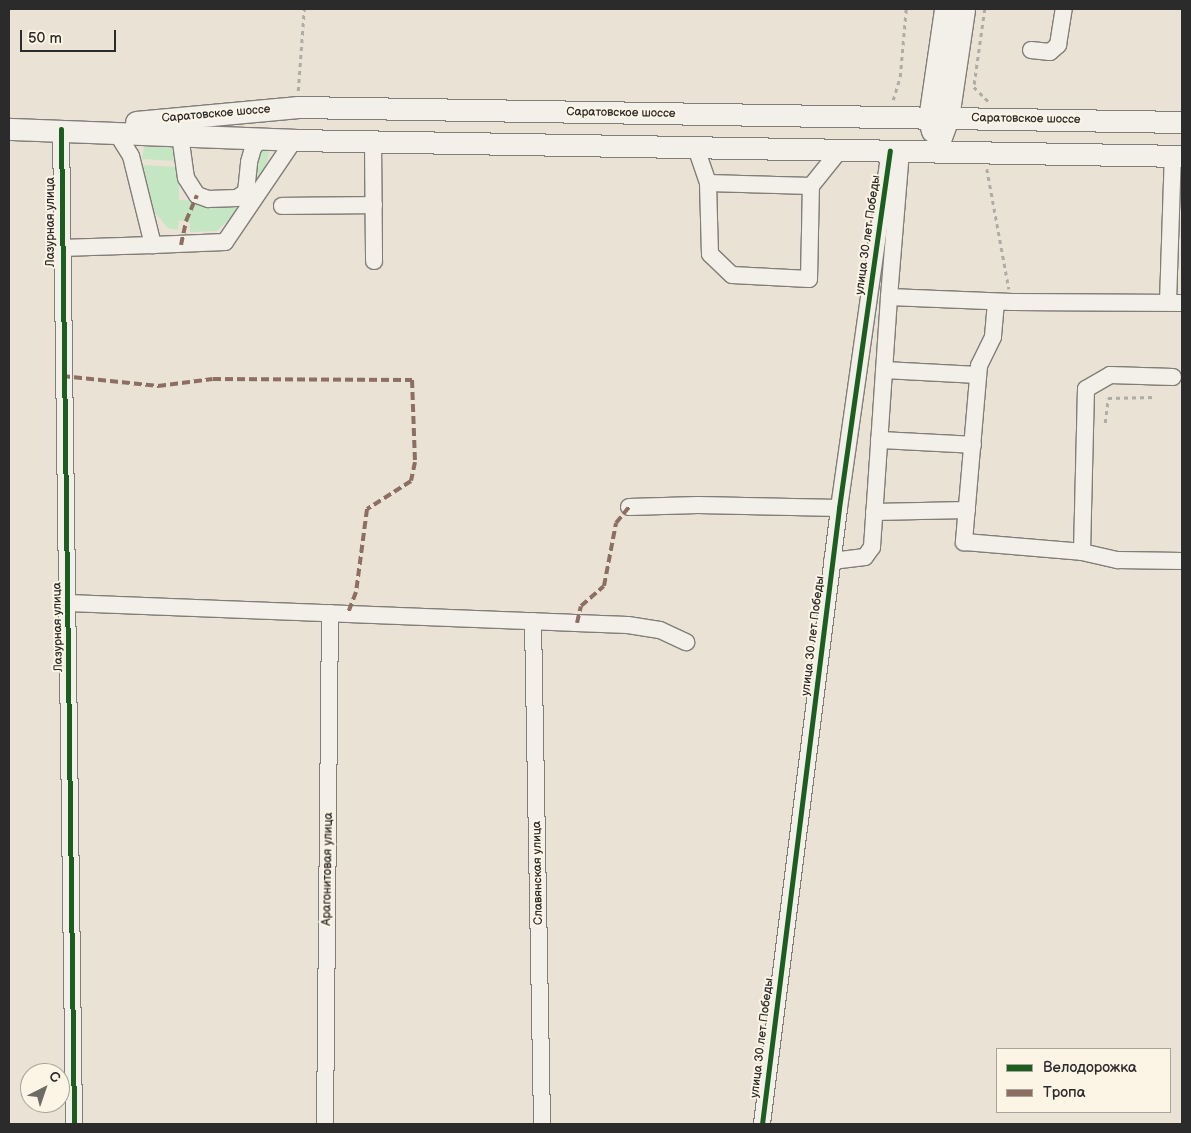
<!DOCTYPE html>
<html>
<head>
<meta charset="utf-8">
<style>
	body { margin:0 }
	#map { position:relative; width:1191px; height:1133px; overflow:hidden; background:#eae2d5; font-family:"Balsamiq Sans",sans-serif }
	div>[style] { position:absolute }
	.green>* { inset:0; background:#c4e6c2 }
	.path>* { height:2.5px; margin-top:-1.25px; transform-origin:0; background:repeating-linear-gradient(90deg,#aeaca7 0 4px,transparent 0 8px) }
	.roads { filter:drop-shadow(1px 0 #817d78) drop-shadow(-1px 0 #817d78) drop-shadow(0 1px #817d78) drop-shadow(0 -1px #817d78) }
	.minor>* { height:16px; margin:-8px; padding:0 8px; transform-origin:8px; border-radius:8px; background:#f3f0e9 }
	.major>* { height:21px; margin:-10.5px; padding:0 10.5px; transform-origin:10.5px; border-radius:10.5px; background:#f3f0e9 }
	.quiet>* { height:4px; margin-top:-2px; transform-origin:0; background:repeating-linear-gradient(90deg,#8d6e63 0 8px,transparent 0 12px) }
	.cycleway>* { height:5px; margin:-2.5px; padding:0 2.5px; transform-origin:2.5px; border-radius:2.5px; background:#1b5e20 }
	span { translate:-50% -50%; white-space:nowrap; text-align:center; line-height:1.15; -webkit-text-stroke:4px #fcf5e5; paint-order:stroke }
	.street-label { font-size:12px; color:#2b2b2b }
	.frame { position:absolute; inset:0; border:10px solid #2b2b2b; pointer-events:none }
	.legend { position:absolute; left:996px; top:1048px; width:175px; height:65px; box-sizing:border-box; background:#fcf5e5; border:1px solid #a8a49b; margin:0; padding:6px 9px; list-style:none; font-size:15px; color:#2b2b2b }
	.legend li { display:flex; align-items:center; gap:10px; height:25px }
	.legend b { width:25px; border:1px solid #a8a49b }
	.north { position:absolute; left:20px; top:1063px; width:50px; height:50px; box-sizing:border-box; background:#fcf5e5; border:1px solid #a8a49b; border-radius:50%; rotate:41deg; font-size:14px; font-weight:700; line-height:20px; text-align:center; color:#2b2b2b }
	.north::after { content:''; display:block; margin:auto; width:18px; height:22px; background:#6e6b66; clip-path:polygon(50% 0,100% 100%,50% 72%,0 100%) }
	.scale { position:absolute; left:20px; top:30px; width:96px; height:22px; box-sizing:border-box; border:2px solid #2b2b2b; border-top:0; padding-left:6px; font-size:15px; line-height:18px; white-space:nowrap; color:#2b2b2b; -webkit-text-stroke:4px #fcf5e5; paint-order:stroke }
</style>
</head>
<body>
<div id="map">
	<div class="green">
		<div style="clip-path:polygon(144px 147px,172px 147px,177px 161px,142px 159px)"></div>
		<div style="clip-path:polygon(256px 150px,270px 150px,265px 169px,254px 186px)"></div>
		<div style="clip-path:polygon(140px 165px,179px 167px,179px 200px,246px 203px,217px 231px,190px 232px,190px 223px,179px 220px,178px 230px,168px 228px,151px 208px)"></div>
	</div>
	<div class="path">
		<div style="left:985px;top:9px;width:79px;rotate:98deg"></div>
		<div style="left:974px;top:87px;width:21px;rotate:45deg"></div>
		<div style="left:298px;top:91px;width:82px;rotate:-85.8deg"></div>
		<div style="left:893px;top:100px;width:24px;rotate:-73deg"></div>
		<div style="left:900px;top:77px;width:68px;rotate:-85deg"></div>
		<div style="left:987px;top:169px;width:122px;rotate:79.6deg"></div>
		<div style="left:1105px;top:423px;width:25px;rotate:-83deg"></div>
		<div style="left:1108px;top:398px;width:47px;rotate:-1.2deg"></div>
	</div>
	<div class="roads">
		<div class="minor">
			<div style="left:1031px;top:50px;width:19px;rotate:6deg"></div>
			<div style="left:1050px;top:52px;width:11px;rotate:-41deg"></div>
			<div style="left:1058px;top:45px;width:36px;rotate:-81deg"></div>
			<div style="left:61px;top:129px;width:995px;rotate:89.25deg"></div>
			<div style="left:116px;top:132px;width:28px;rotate:58deg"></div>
			<div style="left:131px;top:156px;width:92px;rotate:76.1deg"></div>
			<div style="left:153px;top:245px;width:72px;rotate:-2.4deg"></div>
			<div style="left:225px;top:242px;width:123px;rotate:-55.9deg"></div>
			<div style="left:180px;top:135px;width:43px;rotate:82.1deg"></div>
			<div style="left:186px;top:178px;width:20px;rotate:57deg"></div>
			<div style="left:197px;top:195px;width:12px;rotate:20deg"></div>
			<div style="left:208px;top:199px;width:29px;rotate:-2deg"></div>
			<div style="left:237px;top:198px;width:11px;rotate:-34deg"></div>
			<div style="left:246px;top:192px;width:30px;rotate:-84deg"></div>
			<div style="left:249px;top:162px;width:15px;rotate:-74deg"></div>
			<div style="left:253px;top:148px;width:14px;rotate:-51deg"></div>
			<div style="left:373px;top:141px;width:120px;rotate:89.5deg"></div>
			<div style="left:696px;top:148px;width:37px;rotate:71deg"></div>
			<div style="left:708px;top:183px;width:103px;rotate:1.7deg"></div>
			<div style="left:811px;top:186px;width:45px;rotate:-51.3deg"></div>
			<div style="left:901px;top:151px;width:146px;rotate:94.7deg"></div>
			<div style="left:889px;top:297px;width:123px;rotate:2.3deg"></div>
			<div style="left:1012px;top:302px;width:170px;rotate:0.3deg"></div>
			<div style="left:708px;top:183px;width:71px;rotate:88.4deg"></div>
			<div style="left:710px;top:254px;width:30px;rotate:44deg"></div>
			<div style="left:732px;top:275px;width:77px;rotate:3deg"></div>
			<div style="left:809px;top:279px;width:93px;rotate:-88.8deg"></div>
			<div style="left:282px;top:206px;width:92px;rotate:-0.6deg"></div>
			<div style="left:61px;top:248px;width:92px;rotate:-1.9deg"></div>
			<div style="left:996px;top:302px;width:35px;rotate:95deg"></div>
			<div style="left:993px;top:337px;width:32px;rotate:116deg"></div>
			<div style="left:979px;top:366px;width:177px;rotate:94.9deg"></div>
			<div style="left:964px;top:542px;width:118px;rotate:4.8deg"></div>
			<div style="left:1082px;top:552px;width:163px;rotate:-88.6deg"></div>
			<div style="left:1086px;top:389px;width:28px;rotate:-30deg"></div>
			<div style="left:1110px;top:375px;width:63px;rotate:1.8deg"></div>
			<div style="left:1168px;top:302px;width:147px;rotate:-88.1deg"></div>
			<div style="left:884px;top:370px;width:94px;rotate:3deg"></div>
			<div style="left:879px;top:440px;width:94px;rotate:3deg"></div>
			<div style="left:629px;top:507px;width:69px;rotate:-1.7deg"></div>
			<div style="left:698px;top:505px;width:141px;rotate:1.2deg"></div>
			<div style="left:874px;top:512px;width:93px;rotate:-1.2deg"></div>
			<div style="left:1082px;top:552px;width:37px;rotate:13deg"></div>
			<div style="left:1118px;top:560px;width:64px;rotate:0.9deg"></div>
			<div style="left:832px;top:561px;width:33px;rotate:-7deg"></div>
			<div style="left:865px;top:557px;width:12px;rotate:-55deg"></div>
			<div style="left:872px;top:547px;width:251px;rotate:-86.1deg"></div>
			<div style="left:68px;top:603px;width:560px;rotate:2.25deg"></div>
			<div style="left:628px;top:625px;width:32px;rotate:9deg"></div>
			<div style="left:660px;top:630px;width:29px;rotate:25deg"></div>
			<div style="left:533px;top:621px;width:503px;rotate:88.97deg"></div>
			<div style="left:325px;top:1124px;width:511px;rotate:-89.44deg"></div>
			<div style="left:762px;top:1124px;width:621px;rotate:-82.87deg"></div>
			<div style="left:839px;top:508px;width:361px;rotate:-81.9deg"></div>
		</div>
		<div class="major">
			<div style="left:136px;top:122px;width:163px;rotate:-5.3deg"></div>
			<div style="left:298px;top:107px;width:884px;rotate:0.97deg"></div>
			<div style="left:9px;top:129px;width:285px;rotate:2.2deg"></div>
			<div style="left:294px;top:140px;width:888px;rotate:1.03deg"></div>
			<div style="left:932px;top:131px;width:12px;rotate:-104deg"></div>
			<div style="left:929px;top:119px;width:111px;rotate:-81.7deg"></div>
			<div style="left:936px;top:151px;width:35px;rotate:-70deg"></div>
			<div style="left:948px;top:118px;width:110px;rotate:-81.6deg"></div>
		</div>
	</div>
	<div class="quiet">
		<div style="left:181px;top:245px;width:25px;rotate:-78deg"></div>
		<div style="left:186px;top:221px;width:28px;rotate:-67deg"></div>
		<div style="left:62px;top:376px;width:97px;rotate:5.9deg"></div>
		<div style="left:158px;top:386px;width:55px;rotate:-7.3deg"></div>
		<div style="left:213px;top:379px;width:199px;rotate:0.3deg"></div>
		<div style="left:412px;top:380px;width:82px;rotate:87.9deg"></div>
		<div style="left:415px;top:462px;width:19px;rotate:102deg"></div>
		<div style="left:411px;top:481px;width:52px;rotate:147.5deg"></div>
		<div style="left:367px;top:509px;width:84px;rotate:97.5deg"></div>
		<div style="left:356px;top:592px;width:22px;rotate:111deg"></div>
		<div style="left:577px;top:623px;width:17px;rotate:-77deg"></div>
		<div style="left:581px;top:606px;width:30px;rotate:-41deg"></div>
		<div style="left:604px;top:586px;width:64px;rotate:-79.2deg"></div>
		<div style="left:616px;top:523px;width:21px;rotate:-51deg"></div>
	</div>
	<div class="cycleway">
		<div style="left:61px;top:129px;width:995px;rotate:89.25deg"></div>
		<div style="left:762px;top:1124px;width:621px;rotate:-82.87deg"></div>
		<div style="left:839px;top:508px;width:361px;rotate:-81.9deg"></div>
	</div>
	<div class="street-label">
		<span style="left:621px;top:113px;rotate:1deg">Саратовское шоссе</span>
		<span style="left:216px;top:114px;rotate:-5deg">Саратовское шоссе</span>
		<span style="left:1026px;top:119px;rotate:1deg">Саратовское шоссе</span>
		<span style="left:51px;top:222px;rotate:-90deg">Лазурная улица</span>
		<span style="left:868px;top:235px;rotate:-82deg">улица 30 лет Победы</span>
		<span style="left:58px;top:627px;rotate:-91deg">Лазурная улица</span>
		<span style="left:813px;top:636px;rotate:-83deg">улица 30 лет Победы</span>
		<span style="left:328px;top:869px;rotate:-89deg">Арагонитовая улица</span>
		<span style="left:538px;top:873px;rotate:-91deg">Славянская улица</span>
		<span style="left:762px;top:1038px;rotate:-83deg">улица 30 лет Победы</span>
	</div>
	<div class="frame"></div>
	<ul class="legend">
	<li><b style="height:6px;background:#1b5e20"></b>Велодорожка</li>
	<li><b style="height:6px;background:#8d6e63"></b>Тропа</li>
	</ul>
	<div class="north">С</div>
	<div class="scale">50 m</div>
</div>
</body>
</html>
